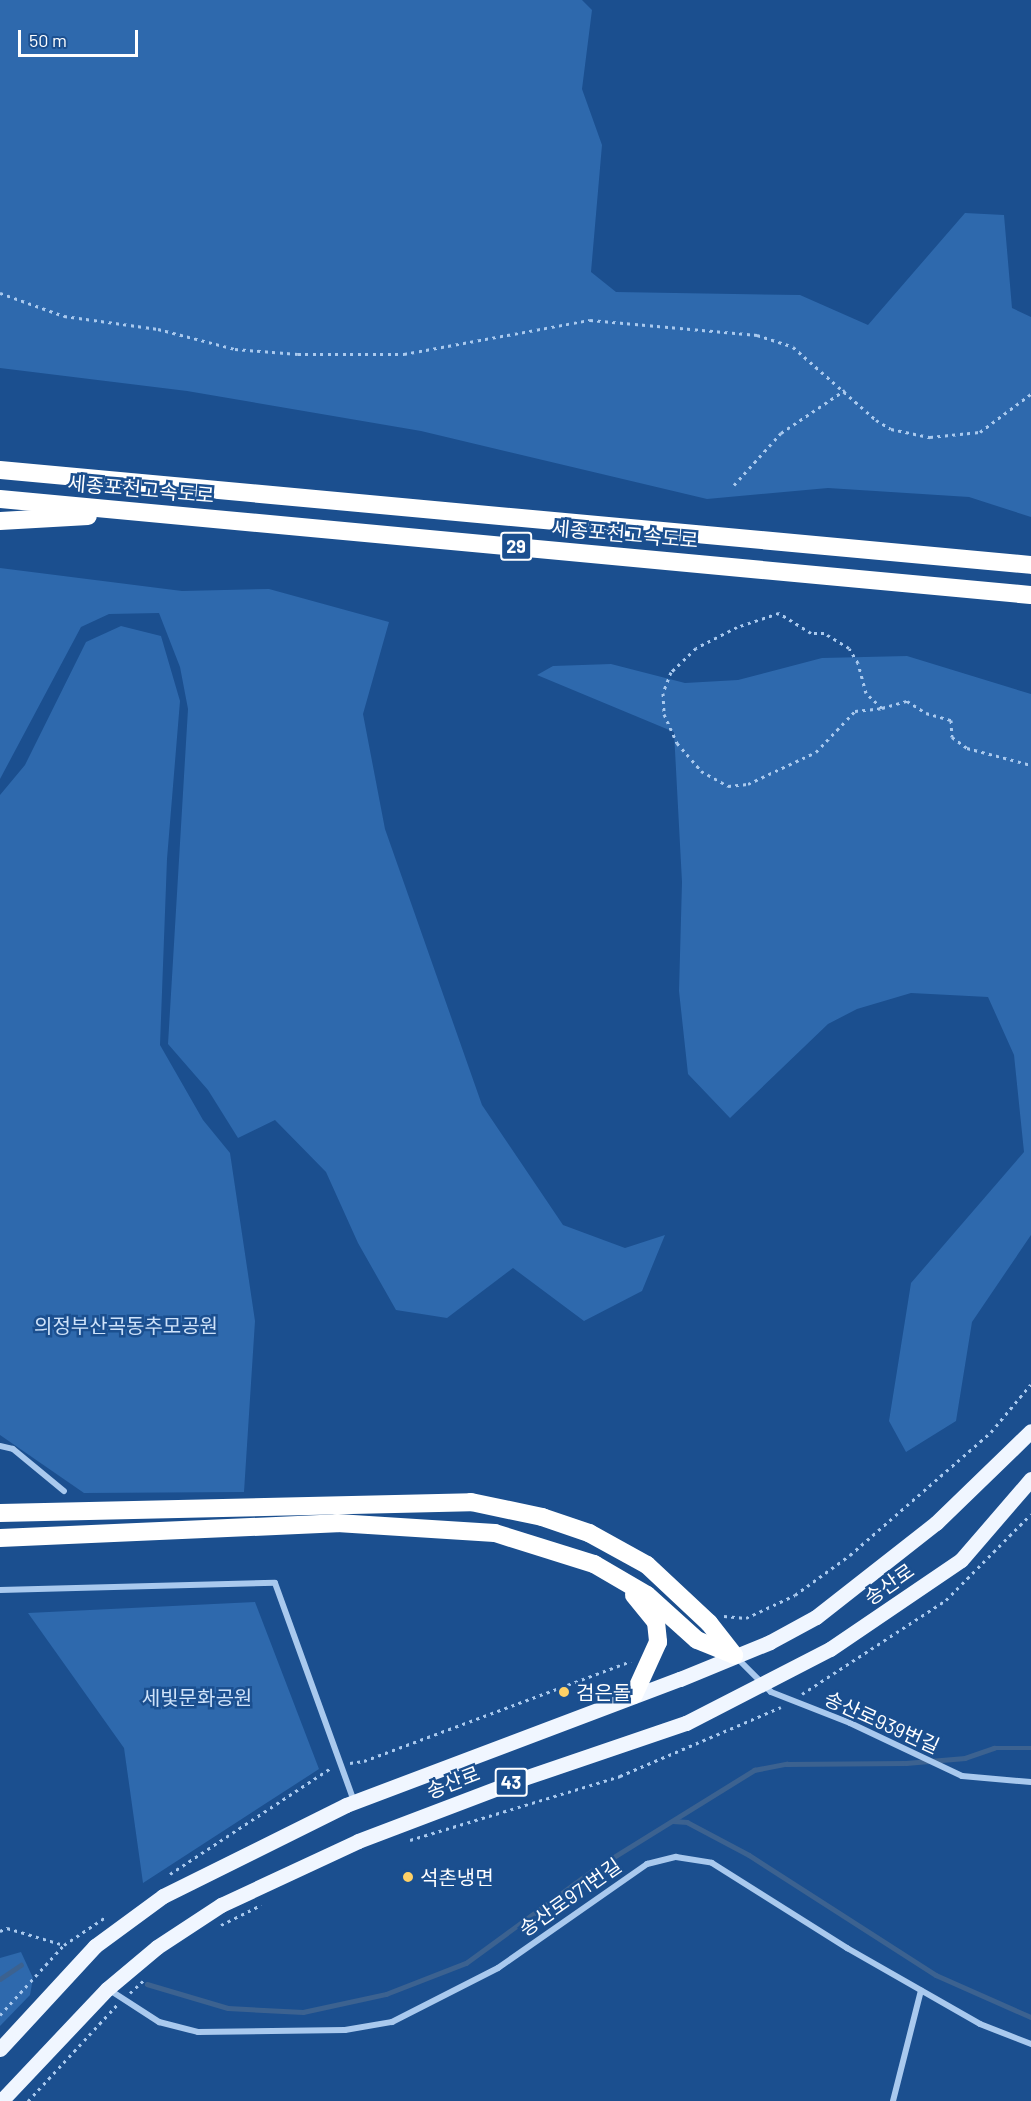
<!DOCTYPE html>
<html>
<head>
<meta charset="utf-8">
<style>
	body { margin:0 }
	#map { position:relative; width:1031px; height:2101px; overflow:hidden; background:#1b4f8f; font-family:Barlow,"Noto Sans KR",sans-serif }
	div>[style] { position:absolute }
	.green>* { inset:0; background:#2e69ad }
	.stream>* { height:4.5px; margin:-2.25px; padding:0 2.25px; transform-origin:2.25px; border-radius:2.25px; background:#3c6290 }
	.path>* { height:3px; margin-top:-1.5px; transform-origin:0; background:repeating-linear-gradient(90deg,#a9c9ee 0 3px,transparent 0 7.5px) }
	.minor>* { height:6px; margin:-3px; padding:0 3px; transform-origin:3px; border-radius:3px; background:#a9c9ee }
	.primary>* { height:15px; margin:-7.5px; padding:0 7.5px; transform-origin:7.5px; border-radius:7.5px; background:#f0f6ff }
	.motorway>* { height:18px; margin:-9px; padding:0 9px; transform-origin:9px; border-radius:9px; background:#fff }
	.dots>* { width:16px; height:16px; translate:-50% -50%; box-sizing:border-box; border:3px solid #1b4f8f; border-radius:50% }
	span { translate:-50% -50%; white-space:nowrap; text-align:center; line-height:1.15; -webkit-text-stroke:5px #1b4f8f; paint-order:stroke }
	.shield-label span { padding:2px 4px; background:#1b4f8f; border:2px solid; border-radius:4px; -webkit-text-stroke-width:0 }
	.shield-label { font-size:18px; color:#fff; font-weight:700 }
	.street-label { font-size:20px; color:#fff }
	.park-label { font-size:20px; color:#cfe3fa }
	.poi-label { font-size:20px; color:#fff }
	.left { translate:0 -50%; text-align:left }
	.scale { position:absolute; left:18px; top:30px; width:120px; height:27px; box-sizing:border-box; border:3px solid #fff; border-top:0; padding-left:8px; font-size:18px; line-height:21px; white-space:nowrap; color:#fff; -webkit-text-stroke:4px #1b4f8f; paint-order:stroke }
</style>
</head>
<body>
<div id="map">
	<div class="green">
		<div style="clip-path:polygon(0 0,582px 0,592px 10px,582px 89px,602px 145px,591px 272px,616px 292px,800px 295px,868px 325px,965px 213px,1004px 215px,1012px 308px,1031px 317px,1031px 517px,969px 497px,828px 488px,707px 499px,421px 431px,187px 391px,0 368px)"></div>
		<div style="clip-path:polygon(0 568px,182px 591px,269px 589px,389px 622px,363px 714px,385px 829px,482px 1105px,563px 1225px,625px 1248px,665px 1235px,642px 1291px,584px 1321px,513px 1268px,447px 1318px,396px 1310px,358px 1243px,326px 1172px,275px 1120px,238px 1138px,208px 1090px,168px 1044px,188px 709px,180px 667px,159px 613px,109px 614px,81px 627px,0 779px)"></div>
		<div style="clip-path:polygon(121px 626px,161px 636px,180px 701px,167px 859px,160px 1045px,203px 1120px,230px 1153px,255px 1321px,244px 1492px,84px 1493px,0 1435px,0 795px,25px 765px,86px 642px)"></div>
		<div style="clip-path:polygon(907px 656px,1031px 694px,1031px 1235px,972px 1322px,956px 1421px,906px 1452px,889px 1421px,911px 1283px,1024px 1152px,1014px 1055px,988px 997px,911px 993px,857px 1009px,828px 1024px,730px 1118px,688px 1074px,679px 991px,682px 882px,674px 732px,537px 675px,553px 666px,611px 664px,685px 683px,738px 680px,822px 658px)"></div>
		<div style="clip-path:polygon(255px 1602px,319px 1769px,143px 1883px,124px 1748px,28px 1613px)"></div>
		<div style="clip-path:polygon(21px 1952px,33px 1978px,30px 1995px,0 2026px,0 1958px)"></div>
	</div>
	<div class="stream">
		<div style="left:673px;top:1821px;width:14px;rotate:4deg"></div>
		<div style="left:687px;top:1822px;width:70px;rotate:28deg"></div>
		<div style="left:749px;top:1855px;width:222px;rotate:32.7deg"></div>
		<div style="left:936px;top:1975px;width:104px;rotate:23.9deg"></div>
		<div style="left:0;top:1979px;width:25px;rotate:-34deg"></div>
		<div style="left:147px;top:1984px;width:84px;rotate:16.5deg"></div>
		<div style="left:228px;top:2008px;width:75px;rotate:3.1deg"></div>
		<div style="left:303px;top:2012px;width:85px;rotate:-12.2deg"></div>
		<div style="left:386px;top:1994px;width:86px;rotate:-21.2deg"></div>
		<div style="left:466px;top:1963px;width:157px;rotate:-36.2deg"></div>
		<div style="left:593px;top:1870px;width:190px;rotate:-31.8deg"></div>
		<div style="left:754px;top:1770px;width:33px;rotate:-11deg"></div>
		<div style="left:786px;top:1764px;width:120px;rotate:-0.5deg"></div>
		<div style="left:906px;top:1763px;width:59px;rotate:-4.8deg"></div>
		<div style="left:965px;top:1758px;width:31px;rotate:-19deg"></div>
		<div style="left:994px;top:1748px;width:37px"></div>
	</div>
	<div class="path">
		<div style="left:0;top:293px;width:68px;rotate:19.8deg"></div>
		<div style="left:64px;top:316px;width:95px;rotate:7.9deg"></div>
		<div style="left:158px;top:329px;width:80px;rotate:14.6deg"></div>
		<div style="left:235px;top:349px;width:63px;rotate:4.5deg"></div>
		<div style="left:298px;top:354px;width:106px"></div>
		<div style="left:404px;top:354px;width:189px;rotate:-10.4deg"></div>
		<div style="left:590px;top:320px;width:168px;rotate:5.1deg"></div>
		<div style="left:757px;top:335px;width:38px;rotate:18deg"></div>
		<div style="left:793px;top:347px;width:111px;rotate:41.3deg"></div>
		<div style="left:876px;top:420px;width:17px;rotate:31deg"></div>
		<div style="left:891px;top:429px;width:40px;rotate:12deg"></div>
		<div style="left:930px;top:437px;width:50px;rotate:-5.7deg"></div>
		<div style="left:980px;top:432px;width:64px;rotate:-36.7deg"></div>
		<div style="left:734px;top:485px;width:70px;rotate:-47.9deg"></div>
		<div style="left:781px;top:433px;width:77px;rotate:-33.9deg"></div>
		<div style="left:882px;top:708px;width:22px;rotate:-137deg"></div>
		<div style="left:866px;top:693px;width:31px;rotate:-105deg"></div>
		<div style="left:858px;top:663px;width:17px;rotate:-121deg"></div>
		<div style="left:849px;top:648px;width:29px;rotate:-149deg"></div>
		<div style="left:824px;top:633px;width:13px;rotate:180deg"></div>
		<div style="left:811px;top:633px;width:38px;rotate:-148deg"></div>
		<div style="left:779px;top:613px;width:44px;rotate:161.6deg"></div>
		<div style="left:737px;top:627px;width:46px;rotate:152.9deg"></div>
		<div style="left:696px;top:648px;width:35px;rotate:136deg"></div>
		<div style="left:671px;top:672px;width:22px;rotate:111deg"></div>
		<div style="left:663px;top:693px;width:21px;rotate:87deg"></div>
		<div style="left:664px;top:714px;width:32px;rotate:66deg"></div>
		<div style="left:677px;top:743px;width:37px;rotate:49deg"></div>
		<div style="left:701px;top:771px;width:31px;rotate:29deg"></div>
		<div style="left:728px;top:786px;width:20px;rotate:-6deg"></div>
		<div style="left:748px;top:784px;width:75px;rotate:-25.2deg"></div>
		<div style="left:816px;top:752px;width:57px;rotate:-46.4deg"></div>
		<div style="left:855px;top:711px;width:27px;rotate:-6deg"></div>
		<div style="left:882px;top:708px;width:26px;rotate:-16deg"></div>
		<div style="left:907px;top:701px;width:22px;rotate:32deg"></div>
		<div style="left:926px;top:713px;width:26px;rotate:16deg"></div>
		<div style="left:951px;top:720px;width:17px;rotate:87deg"></div>
		<div style="left:952px;top:737px;width:19px;rotate:36deg"></div>
		<div style="left:967px;top:748px;width:66px;rotate:14.9deg"></div>
		<div style="left:724px;top:1616px;width:22px;rotate:5deg"></div>
		<div style="left:746px;top:1618px;width:54px;rotate:-25.1deg"></div>
		<div style="left:795px;top:1595px;width:68px;rotate:-36deg"></div>
		<div style="left:850px;top:1555px;width:187px;rotate:-41.1deg"></div>
		<div style="left:991px;top:1432px;width:62px;rotate:-50.2deg"></div>
		<div style="left:802px;top:1694px;width:172px;rotate:-33.1deg"></div>
		<div style="left:946px;top:1600px;width:121px;rotate:-45.3deg"></div>
		<div style="left:350px;top:1763px;width:14px;rotate:-8deg"></div>
		<div style="left:364px;top:1761px;width:285px;rotate:-20.5deg"></div>
		<div style="left:410px;top:1840px;width:220px;rotate:-16.9deg"></div>
		<div style="left:620px;top:1776px;width:175px;rotate:-23.2deg"></div>
		<div style="left:170px;top:1874px;width:194px;rotate:-33.4deg"></div>
		<div style="left:221px;top:1925px;width:45px;rotate:-26.6deg"></div>
		<div style="left:0;top:1931px;width:8px;rotate:-23deg"></div>
		<div style="left:7px;top:1928px;width:59px;rotate:16.6deg"></div>
		<div style="left:130px;top:1993px;width:18px;rotate:-43deg"></div>
		<div style="left:0;top:2015px;width:95px;rotate:-47.6deg"></div>
		<div style="left:64px;top:1945px;width:52px;rotate:-34deg"></div>
		<div style="left:28px;top:2101px;width:131px;rotate:-47.2deg"></div>
	</div>
	<div class="minor">
		<div style="left:0;top:1446px;width:13px;rotate:13deg"></div>
		<div style="left:13px;top:1449px;width:66px;rotate:39.5deg"></div>
		<div style="left:0;top:1590px;width:275px;rotate:-1.5deg"></div>
		<div style="left:275px;top:1583px;width:232px;rotate:70.1deg"></div>
		<div style="left:737px;top:1658px;width:48px;rotate:45deg"></div>
		<div style="left:771px;top:1692px;width:85px;rotate:21.4deg"></div>
		<div style="left:850px;top:1723px;width:124px;rotate:25.3deg"></div>
		<div style="left:962px;top:1776px;width:69px;rotate:5deg"></div>
		<div style="left:108px;top:1989px;width:61px;rotate:32.9deg"></div>
		<div style="left:159px;top:2022px;width:40px;rotate:14.4deg"></div>
		<div style="left:198px;top:2032px;width:147px;rotate:-0.8deg"></div>
		<div style="left:345px;top:2030px;width:48px;rotate:-9.7deg"></div>
		<div style="left:392px;top:2022px;width:119px;rotate:-27deg"></div>
		<div style="left:498px;top:1968px;width:182px;rotate:-34.9deg"></div>
		<div style="left:647px;top:1864px;width:30px;rotate:-14deg"></div>
		<div style="left:676px;top:1857px;width:36px;rotate:9deg"></div>
		<div style="left:712px;top:1863px;width:160px;rotate:32.2deg"></div>
		<div style="left:847px;top:1948px;width:153px;rotate:29.7deg"></div>
		<div style="left:980px;top:2024px;width:55px;rotate:21.4deg"></div>
		<div style="left:893px;top:2101px;width:114px;rotate:-75.8deg"></div>
	</div>
	<div class="primary">
		<div style="left:0;top:2049px;width:140px;rotate:-47.3deg"></div>
		<div style="left:95px;top:1946px;width:84px;rotate:-36.3deg"></div>
		<div style="left:163px;top:1896px;width:204px;rotate:-26.4deg"></div>
		<div style="left:346px;top:1805px;width:357px;rotate:-20.7deg"></div>
		<div style="left:680px;top:1679px;width:97px;rotate:-22.3deg"></div>
		<div style="left:770px;top:1642px;width:52px;rotate:-28.5deg"></div>
		<div style="left:816px;top:1617px;width:152px;rotate:-38.1deg"></div>
		<div style="left:936px;top:1523px;width:132px;rotate:-44.1deg"></div>
		<div style="left:1px;top:2101px;width:154px;rotate:-46.6deg"></div>
		<div style="left:107px;top:1989px;width:65px;rotate:-40deg"></div>
		<div style="left:157px;top:1947px;width:77px;rotate:-33.3deg"></div>
		<div style="left:221px;top:1905px;width:151px;rotate:-25deg"></div>
		<div style="left:358px;top:1841px;width:178px;rotate:-20.8deg"></div>
		<div style="left:524px;top:1778px;width:171px;rotate:-18.8deg"></div>
		<div style="left:686px;top:1723px;width:162px;rotate:-27.2deg"></div>
		<div style="left:830px;top:1649px;width:158px;rotate:-34.2deg"></div>
		<div style="left:961px;top:1560px;width:107px;rotate:-49.2deg"></div>
	</div>
	<div class="motorway">
		<div style="left:0;top:470px;width:1035px;rotate:5.26deg"></div>
		<div style="left:0;top:499px;width:1035px;rotate:5.32deg"></div>
		<div style="left:0;top:521px;width:88px;rotate:-3.3deg"></div>
		<div style="left:0;top:1513px;width:471px;rotate:-1.3deg"></div>
		<div style="left:471px;top:1502px;width:73px;rotate:11.9deg"></div>
		<div style="left:542px;top:1517px;width:50px;rotate:18.8deg"></div>
		<div style="left:589px;top:1533px;width:66px;rotate:28.9deg"></div>
		<div style="left:647px;top:1565px;width:85px;rotate:43.1deg"></div>
		<div style="left:709px;top:1623px;width:41px;rotate:52deg"></div>
		<div style="left:0;top:1538px;width:337px;rotate:-2.5deg"></div>
		<div style="left:337px;top:1523px;width:158px;rotate:3.6deg"></div>
		<div style="left:495px;top:1533px;width:104px;rotate:17.4deg"></div>
		<div style="left:594px;top:1564px;width:61px;rotate:30.3deg"></div>
		<div style="left:647px;top:1595px;width:67px;rotate:42deg"></div>
		<div style="left:697px;top:1640px;width:38px;rotate:22deg"></div>
		<div style="left:634px;top:1595px;width:35px;rotate:51deg"></div>
		<div style="left:656px;top:1622px;width:20px;rotate:84deg"></div>
		<div style="left:658px;top:1642px;width:58px;rotate:114.4deg"></div>
	</div>
	<div class="dots">
		<div style="left:564px;top:1692px;background:#ffd166"></div>
		<div style="left:408px;top:1877px;background:#ffd166"></div>
	</div>
	<div class="shield-label">
		<span style="left:516px;top:546px">29</span>
		<span style="left:511px;top:1782px">43</span>
	</div>
	<div class="street-label">
		<span style="left:141px;top:489px;rotate:5deg">세종포천고속도로</span>
		<span style="left:625px;top:534px;rotate:5deg">세종포천고속도로</span>
		<span style="left:889px;top:1584px;rotate:-35deg">송산로</span>
		<span style="left:882px;top:1722px;rotate:24deg">송산로939번길</span>
		<span style="left:453px;top:1782px;rotate:-21deg">송산로</span>
		<span style="left:570px;top:1897px;rotate:-35deg">송산로971번길</span>
	</div>
	<div class="park-label">
		<span style="left:126px;top:1325px">의정부산곡동추모공원</span>
		<span style="left:197px;top:1697px">세빛문화공원</span>
	</div>
	<div class="poi-label">
		<span class="left" style="left:576px;top:1692px">검은돌</span>
		<span class="left" style="left:420px;top:1877px">석촌냉면</span>
	</div>
	<div class="scale">50 m</div>
</div>
</body>
</html>
